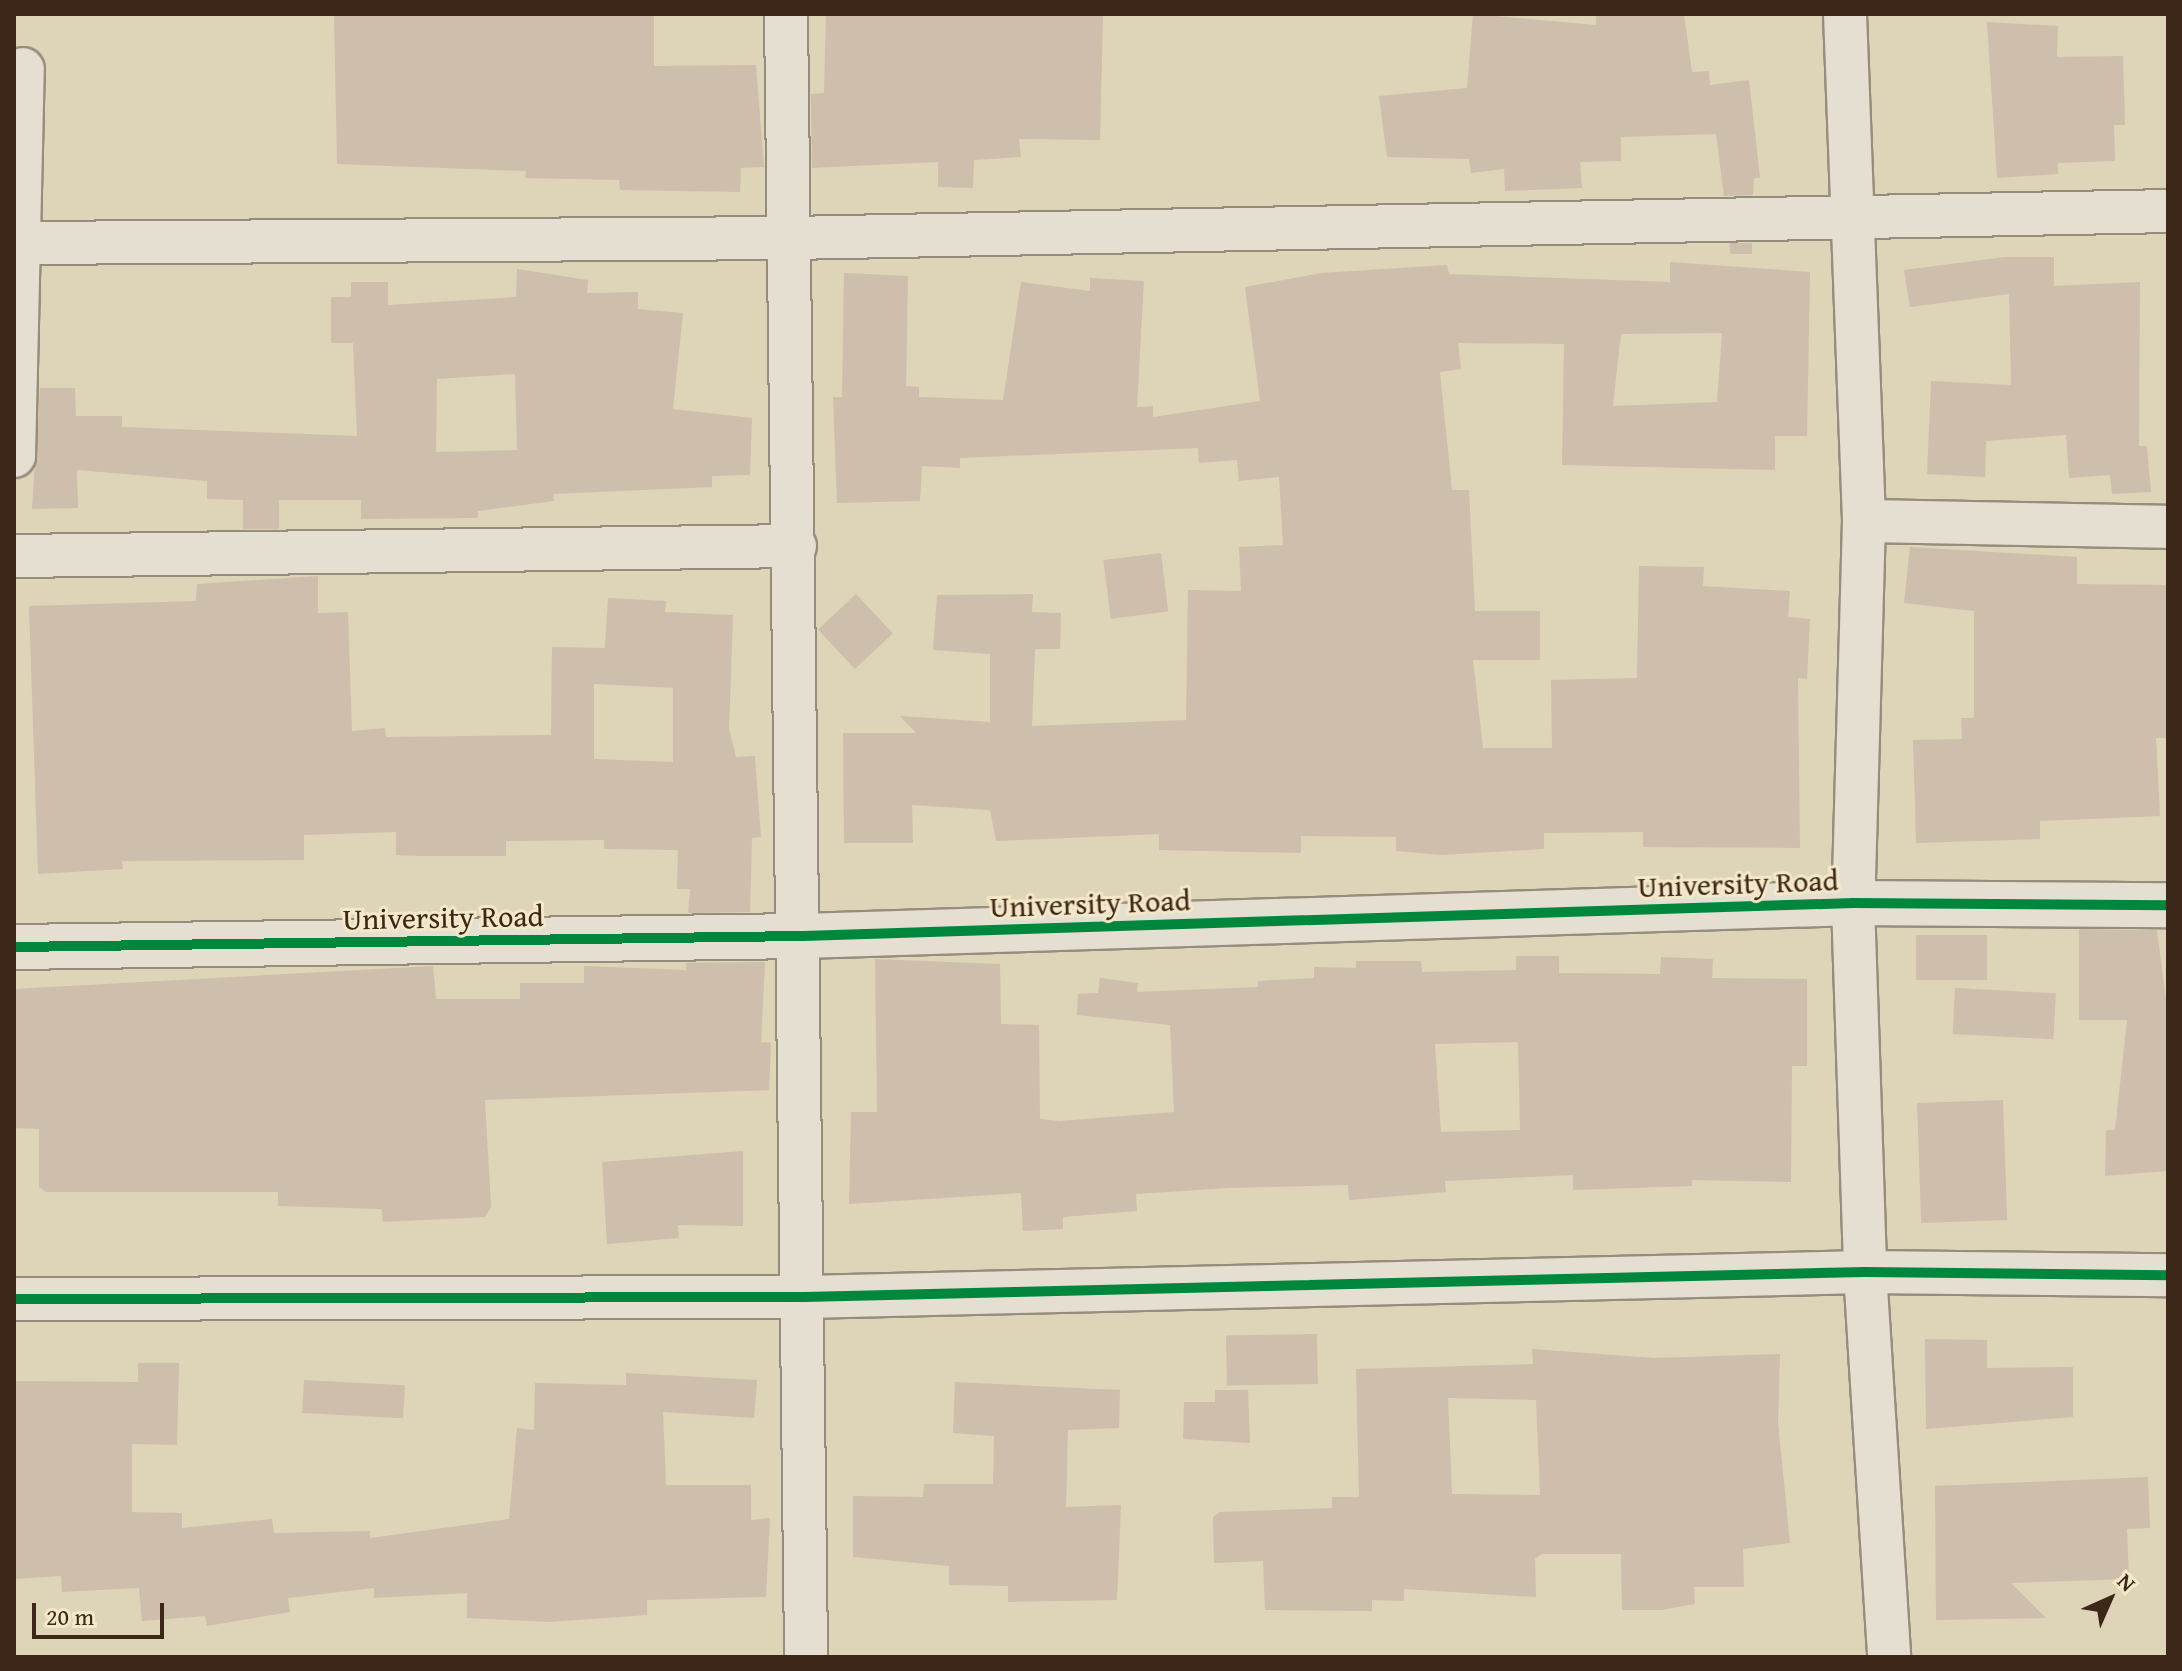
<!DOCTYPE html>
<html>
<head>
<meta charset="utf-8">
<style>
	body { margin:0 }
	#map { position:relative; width:2182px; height:1671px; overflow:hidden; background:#ded4b8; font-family:"Gentium Book Plus",serif }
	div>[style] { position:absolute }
	.building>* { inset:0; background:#cdbfab; transform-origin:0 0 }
	.roads { filter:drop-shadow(2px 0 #968d7c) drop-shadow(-2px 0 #968d7c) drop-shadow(0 2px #968d7c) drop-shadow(0 -2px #968d7c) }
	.street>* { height:42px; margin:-21px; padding:0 21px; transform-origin:21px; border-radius:21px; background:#e4dfd1 }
	.secondary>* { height:44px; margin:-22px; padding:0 22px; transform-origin:22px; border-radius:22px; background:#e4dfd1 }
	.cycleway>* { height:10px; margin:-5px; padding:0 5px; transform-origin:5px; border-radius:5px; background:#00873e }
	span { translate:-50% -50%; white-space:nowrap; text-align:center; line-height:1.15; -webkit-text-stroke:6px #f3e8c7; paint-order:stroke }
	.street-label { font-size:30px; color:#3d2719 }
	.frame { position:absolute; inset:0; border:16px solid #3d2719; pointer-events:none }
	.north { position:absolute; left:2070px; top:1559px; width:80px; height:80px; -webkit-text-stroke:6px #f3e8c7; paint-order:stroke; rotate:45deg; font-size:22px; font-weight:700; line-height:32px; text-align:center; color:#3d2719 }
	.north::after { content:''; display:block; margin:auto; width:28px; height:36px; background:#3d2719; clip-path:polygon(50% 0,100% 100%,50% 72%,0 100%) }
	.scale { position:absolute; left:32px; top:1603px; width:132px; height:36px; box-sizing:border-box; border:4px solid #3d2719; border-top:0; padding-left:10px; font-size:24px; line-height:28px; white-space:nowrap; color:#3d2719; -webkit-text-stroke:6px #f3e8c7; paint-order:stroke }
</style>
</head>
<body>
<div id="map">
	<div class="building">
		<div style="clip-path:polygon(334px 14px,654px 14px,654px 66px,756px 65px,764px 167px,741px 168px,740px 192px,620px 190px,619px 180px,525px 178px,526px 171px,337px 164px)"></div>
		<div style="clip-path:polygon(826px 14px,1103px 16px,1100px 140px,1019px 139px,1021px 157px,974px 160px,973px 188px,938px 187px,938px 162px,812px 168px,811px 94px,824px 93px)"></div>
		<div style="clip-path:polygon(1473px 14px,1596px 25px,1596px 14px,1684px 14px,1692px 72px,1709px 71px,1710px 85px,1749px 80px,1760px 178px,1754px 178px,1753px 195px,1724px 196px,1716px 134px,1621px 137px,1621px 161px,1580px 162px,1582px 188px,1505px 191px,1504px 169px,1471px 173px,1469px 159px,1387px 157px,1379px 96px,1467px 88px)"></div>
		<div style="clip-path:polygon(1987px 22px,2058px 26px,2057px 57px,2123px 56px,2125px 125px,2114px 125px,2115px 161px,2058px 163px,2058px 174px,1997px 178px)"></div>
		<div style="left:1752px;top:243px;width:11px;height:22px;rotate:90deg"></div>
		<div style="clip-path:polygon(2005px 257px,2054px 257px,2054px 286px,2140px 282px,2139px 446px,2147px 446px,2151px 492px,2112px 494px,2110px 475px,2069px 478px,2066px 435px,1986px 441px,1985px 477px,1927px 474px,1931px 381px,2011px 385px,2009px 294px,1910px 307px,1904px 270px)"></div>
		<div style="clip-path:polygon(evenodd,1670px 262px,1810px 272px,1807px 436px,1775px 436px,1775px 470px,1562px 465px,1564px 344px,1458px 343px,1461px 369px,1440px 372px,1452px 490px,1469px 490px,1475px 611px,1540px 611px,1540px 660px,1473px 660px,1483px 748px,1552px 748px,1551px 680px,1637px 678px,1639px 566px,1704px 567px,1703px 586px,1790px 591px,1788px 617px,1810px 619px,1807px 679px,1798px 678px,1800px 848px,1643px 847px,1643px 832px,1544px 833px,1544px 849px,1441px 855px,1396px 851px,1396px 837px,1301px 836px,1301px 853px,1159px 850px,1159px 834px,996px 841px,990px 810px,912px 805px,913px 843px,844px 843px,843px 733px,916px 733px,900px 716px,990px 722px,990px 654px,933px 650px,937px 595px,1033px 594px,1032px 612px,1061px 613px,1060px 649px,1035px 649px,1032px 726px,1186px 720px,1188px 590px,1241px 591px,1239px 547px,1283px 545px,1279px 477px,1239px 481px,1237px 460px,1199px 463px,1198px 448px,960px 458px,960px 468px,922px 466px,920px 501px,837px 503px,833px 397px,842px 397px,844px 273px,908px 276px,906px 386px,919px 387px,919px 397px,1003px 400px,1021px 282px,1090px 291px,1090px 278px,1144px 281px,1137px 407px,1153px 406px,1153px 417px,1260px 401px,1245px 287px,1321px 273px,1447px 265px,1449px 274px,1670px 282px,1670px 262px,1722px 333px,1717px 402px,1613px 406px,1621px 334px,1722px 333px)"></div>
		<div style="clip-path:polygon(evenodd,517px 269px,588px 280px,587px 293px,638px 292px,638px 309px,683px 313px,673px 409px,752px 418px,750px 475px,712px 476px,712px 487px,553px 494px,554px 501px,478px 511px,478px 518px,361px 519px,361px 500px,279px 500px,279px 529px,243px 529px,243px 500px,207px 499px,207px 481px,77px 470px,78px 508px,32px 509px,40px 388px,75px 388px,76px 416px,122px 416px,122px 427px,357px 436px,353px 343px,331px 343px,331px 297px,351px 297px,351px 282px,388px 282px,388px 305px,516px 297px,517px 269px,515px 374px,517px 450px,436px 452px,437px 379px,515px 374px)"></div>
		<div style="clip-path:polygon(1910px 547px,2077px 557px,2077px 584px,2168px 585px,2168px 738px,2156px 738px,2160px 816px,2040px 821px,2040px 839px,1916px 843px,1913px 740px,1962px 739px,1961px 718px,1974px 718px,1974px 611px,1904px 603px)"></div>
		<div style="left:1161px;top:553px;width:59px;height:58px;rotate:83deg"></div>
		<div style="clip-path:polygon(evenodd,318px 576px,318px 613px,348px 612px,352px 731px,385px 728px,386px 737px,551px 735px,552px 647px,605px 648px,608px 598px,666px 601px,665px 612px,733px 615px,729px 729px,736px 757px,755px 756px,761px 837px,752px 838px,750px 912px,688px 913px,690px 889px,677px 889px,678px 850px,604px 849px,604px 840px,506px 841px,506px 856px,418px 856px,396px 855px,396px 832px,304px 835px,304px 860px,122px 861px,123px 869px,38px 874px,29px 606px,196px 601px,197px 584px,318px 576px,594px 684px,673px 688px,673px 762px,594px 759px,594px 684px)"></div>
		<div style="left:856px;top:594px;width:54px;height:52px;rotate:47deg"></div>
		<div style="clip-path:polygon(2079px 929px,2157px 930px,2168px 1017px,2168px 1171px,2105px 1176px,2106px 1130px,2115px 1130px,2127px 1020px,2079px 1020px)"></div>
		<div style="left:1987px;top:935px;width:45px;height:71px;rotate:90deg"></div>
		<div style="clip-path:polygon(evenodd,1516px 956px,1559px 956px,1559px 973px,1660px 974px,1661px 957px,1713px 959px,1712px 978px,1807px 979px,1807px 1066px,1792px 1066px,1791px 1182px,1692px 1180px,1692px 1186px,1573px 1190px,1573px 1175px,1445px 1181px,1446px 1192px,1349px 1200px,1348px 1185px,1229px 1188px,1136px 1194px,1137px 1211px,1063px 1217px,1063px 1229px,1023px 1231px,1021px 1193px,849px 1204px,851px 1112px,877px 1112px,875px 959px,1000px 964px,1001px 1024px,1039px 1025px,1040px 1119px,1060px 1121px,1174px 1112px,1170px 1025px,1077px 1015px,1078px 994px,1098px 993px,1100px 978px,1138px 983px,1137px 992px,1258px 987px,1258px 981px,1314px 978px,1314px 967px,1356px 968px,1356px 961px,1421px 961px,1422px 972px,1516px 970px,1516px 956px,1518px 1042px,1520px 1130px,1441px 1132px,1435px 1044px,1518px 1042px)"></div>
		<div style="clip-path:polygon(765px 962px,761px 1042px,771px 1043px,769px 1090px,485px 1100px,491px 1207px,485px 1217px,383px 1222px,382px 1209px,278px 1206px,278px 1192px,46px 1192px,39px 1187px,39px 1129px,14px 1128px,14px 989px,433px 966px,436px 999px,520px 999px,520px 983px,584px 983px,584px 966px,686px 970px,686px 963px)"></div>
		<div style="left:1955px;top:988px;width:101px;height:46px;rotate:3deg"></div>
		<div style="left:2003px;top:1100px;width:120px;height:86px;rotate:88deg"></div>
		<div style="clip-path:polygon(743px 1151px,743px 1226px,678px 1225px,679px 1238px,607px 1244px,602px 1162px)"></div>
		<div style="left:1317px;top:1334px;width:50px;height:91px;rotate:89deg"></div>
		<div style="clip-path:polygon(1925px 1339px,1987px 1340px,1987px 1368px,2073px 1367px,2073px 1417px,1926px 1429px)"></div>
		<div style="clip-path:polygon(evenodd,1532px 1349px,1654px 1358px,1780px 1354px,1778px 1422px,1790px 1543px,1743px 1549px,1744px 1587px,1694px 1587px,1695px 1604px,1661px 1610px,1622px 1610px,1621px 1554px,1542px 1554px,1535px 1559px,1536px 1597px,1404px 1589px,1404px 1601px,1372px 1600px,1372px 1611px,1265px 1610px,1263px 1561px,1214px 1563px,1213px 1517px,1220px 1512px,1332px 1508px,1332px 1497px,1359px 1497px,1356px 1369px,1533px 1364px,1532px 1349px,1448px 1398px,1536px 1400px,1540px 1495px,1452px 1494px,1448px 1398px)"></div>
		<div style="clip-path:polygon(138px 1363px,179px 1363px,177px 1445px,132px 1444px,132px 1512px,182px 1513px,182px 1528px,272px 1519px,274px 1533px,370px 1531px,370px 1538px,509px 1519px,517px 1428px,534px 1430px,535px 1383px,626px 1385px,626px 1373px,757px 1380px,754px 1418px,663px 1412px,666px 1485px,751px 1485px,751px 1520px,770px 1518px,766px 1597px,647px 1600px,647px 1615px,549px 1622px,467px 1618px,467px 1593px,374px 1598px,374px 1588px,288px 1598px,290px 1612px,207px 1626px,205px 1616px,142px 1621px,139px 1588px,62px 1592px,61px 1576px,14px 1579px,14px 1381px,138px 1382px)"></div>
		<div style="left:304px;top:1380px;width:101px;height:33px;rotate:3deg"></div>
		<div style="clip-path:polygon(955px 1382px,1120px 1390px,1119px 1428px,1068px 1430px,1066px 1507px,1121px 1505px,1117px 1600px,1008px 1602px,1008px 1586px,949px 1585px,949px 1566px,853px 1557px,853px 1496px,923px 1497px,924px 1484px,993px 1484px,994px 1436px,953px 1433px)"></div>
		<div style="clip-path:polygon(1215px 1390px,1248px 1390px,1250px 1443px,1183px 1439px,1184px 1402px,1215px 1402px)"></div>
		<div style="clip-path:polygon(2148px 1477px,2150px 1528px,2127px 1529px,2129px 1579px,2011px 1583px,2046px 1618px,1936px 1620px,1935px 1486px)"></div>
	</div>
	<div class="roads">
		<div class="street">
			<div style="left:786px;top:14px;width:1643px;rotate:89.3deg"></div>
			<div style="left:1845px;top:14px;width:507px;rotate:87.85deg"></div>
			<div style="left:1864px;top:521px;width:382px;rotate:91.6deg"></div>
			<div style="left:1853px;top:903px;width:369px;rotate:88.1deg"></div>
			<div style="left:1865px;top:1272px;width:386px;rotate:86.4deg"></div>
			<div style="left:20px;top:243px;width:770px;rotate:-0.37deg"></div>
			<div style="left:790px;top:238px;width:1378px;rotate:-1.12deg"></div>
			<div style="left:14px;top:456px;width:387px;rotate:-88.7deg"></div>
			<div style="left:1864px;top:521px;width:304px;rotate:1.1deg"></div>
			<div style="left:14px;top:556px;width:781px;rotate:-0.73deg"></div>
			<div style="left:14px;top:1299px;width:790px;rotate:-0.15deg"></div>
			<div style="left:804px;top:1297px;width:1061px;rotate:-1.35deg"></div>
			<div style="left:1865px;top:1272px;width:303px;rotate:0.6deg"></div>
		</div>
		<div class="secondary">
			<div style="left:14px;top:947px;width:789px;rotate:-0.8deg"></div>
			<div style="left:803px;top:936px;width:1051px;rotate:-1.8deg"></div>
			<div style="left:1853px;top:903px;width:315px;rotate:0.4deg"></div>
		</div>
	</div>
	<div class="cycleway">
		<div style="left:14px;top:947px;width:789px;rotate:-0.8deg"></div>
		<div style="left:803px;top:936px;width:1051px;rotate:-1.8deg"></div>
		<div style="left:1853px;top:903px;width:315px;rotate:0.4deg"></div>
		<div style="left:14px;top:1299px;width:790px;rotate:-0.15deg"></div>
		<div style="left:804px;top:1297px;width:1061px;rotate:-1.35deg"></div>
		<div style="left:1865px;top:1272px;width:303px;rotate:0.6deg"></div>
	</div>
	<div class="street-label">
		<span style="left:1738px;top:883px;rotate:-2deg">University Road</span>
		<span style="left:1090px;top:903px;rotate:-2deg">University Road</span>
		<span style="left:443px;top:917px;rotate:-1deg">University Road</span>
	</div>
	<div class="frame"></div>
	<div class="north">N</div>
	<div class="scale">20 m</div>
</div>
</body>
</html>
